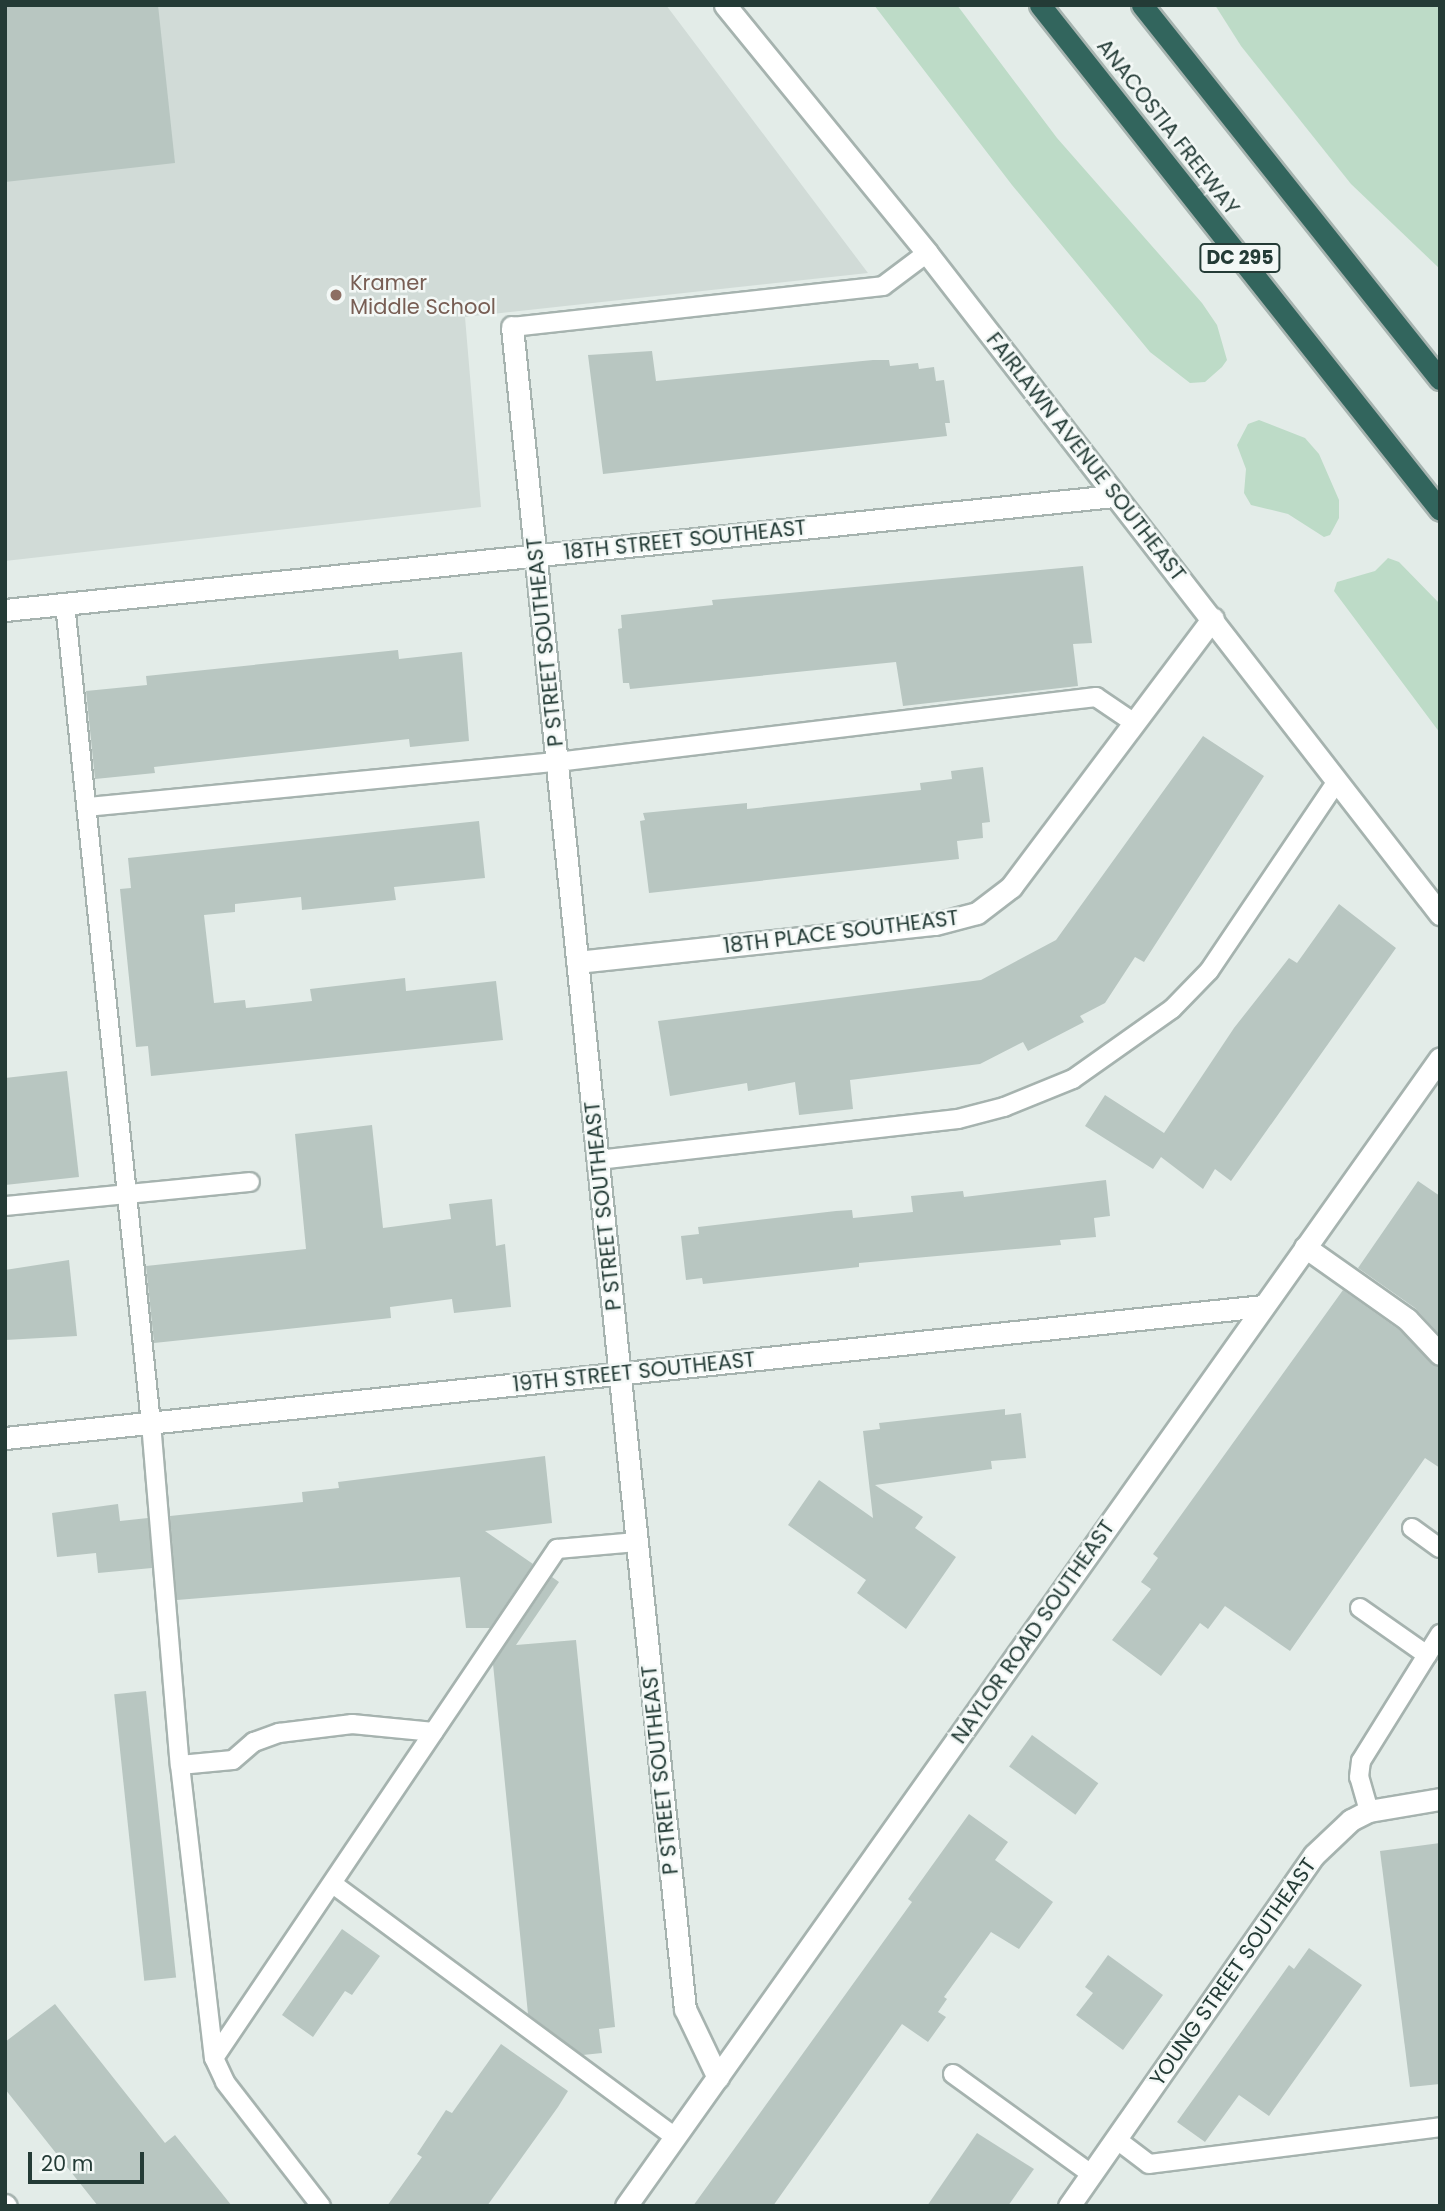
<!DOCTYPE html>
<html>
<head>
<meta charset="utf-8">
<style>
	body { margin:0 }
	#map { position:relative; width:1445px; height:2211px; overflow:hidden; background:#e3ece8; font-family:Poppins,sans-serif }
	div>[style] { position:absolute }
	.built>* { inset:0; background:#d1dbd7 }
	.green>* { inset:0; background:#bddbc7 }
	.building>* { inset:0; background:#b8c6c1; transform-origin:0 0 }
	.roads { filter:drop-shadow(2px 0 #a6b3af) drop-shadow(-2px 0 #a6b3af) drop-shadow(0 2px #a6b3af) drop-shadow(0 -2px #a6b3af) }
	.service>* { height:18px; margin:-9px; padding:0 9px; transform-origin:9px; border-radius:9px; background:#fff }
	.minor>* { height:21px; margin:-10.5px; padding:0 10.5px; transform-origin:10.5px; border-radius:10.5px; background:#fff }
	.secondary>* { height:21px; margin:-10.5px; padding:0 10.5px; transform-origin:10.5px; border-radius:10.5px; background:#fff }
	.motorway>* { height:21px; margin:-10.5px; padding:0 10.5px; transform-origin:10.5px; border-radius:10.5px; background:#32655d }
	.dots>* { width:19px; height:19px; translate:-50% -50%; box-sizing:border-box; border:4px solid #f3f8f6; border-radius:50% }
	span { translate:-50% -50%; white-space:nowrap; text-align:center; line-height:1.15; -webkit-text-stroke:5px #f3f8f6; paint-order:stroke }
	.shield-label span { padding:2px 5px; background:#f3f8f6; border:2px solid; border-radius:5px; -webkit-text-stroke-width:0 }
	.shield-label { font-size:19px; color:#243b36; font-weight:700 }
	.street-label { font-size:21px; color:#243b36 }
	.education-label { font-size:21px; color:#785e54 }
	.left { translate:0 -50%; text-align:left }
	.frame { position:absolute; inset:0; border:7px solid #243b36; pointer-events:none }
	.scale { position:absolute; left:28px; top:2152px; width:116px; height:32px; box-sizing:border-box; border:4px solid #243b36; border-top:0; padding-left:9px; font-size:21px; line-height:24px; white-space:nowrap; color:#243b36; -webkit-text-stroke:5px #f3f8f6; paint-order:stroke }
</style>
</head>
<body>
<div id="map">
	<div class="built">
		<div style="clip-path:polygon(5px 5px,666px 5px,868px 273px,465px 317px,481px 507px,5px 561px)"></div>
	</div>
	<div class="green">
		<div style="clip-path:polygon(874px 5px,957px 5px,1057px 138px,1202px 303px,1217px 325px,1227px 360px,1222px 367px,1205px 382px,1190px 383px,1150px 352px,1012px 185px)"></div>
		<div style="clip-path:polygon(1215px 5px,1440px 5px,1440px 269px,1351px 184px,1241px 46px)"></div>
		<div style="clip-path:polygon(1259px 420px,1305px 438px,1319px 454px,1339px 500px,1339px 518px,1330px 535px,1324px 537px,1288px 514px,1251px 505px,1244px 493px,1246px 469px,1237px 445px,1248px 424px)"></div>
		<div style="clip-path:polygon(1388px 558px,1399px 562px,1440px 604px,1440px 733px,1334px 591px,1337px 582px,1375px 571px)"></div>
	</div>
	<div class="building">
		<div style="clip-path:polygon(5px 5px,158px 5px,175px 163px,5px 182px)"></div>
		<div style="clip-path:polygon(652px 351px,656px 381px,873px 360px,889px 360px,890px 366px,918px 363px,919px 369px,934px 367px,936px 381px,944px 380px,950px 423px,945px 423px,947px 436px,603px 474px,588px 355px)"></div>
		<div style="clip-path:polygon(1083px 566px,1092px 643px,1073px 644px,1078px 686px,903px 706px,896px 662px,630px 689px,629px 683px,623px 683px,618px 629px,622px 628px,621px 615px,713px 605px,712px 600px)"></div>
		<div style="clip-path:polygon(398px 650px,399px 659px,462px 652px,469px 741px,410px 747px,409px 739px,154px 767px,155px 773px,95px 779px,86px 691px,147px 685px,146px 676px)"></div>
		<div style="clip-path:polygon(1203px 736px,1264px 776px,1144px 962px,1135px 957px,1105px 1003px,1080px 1016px,1084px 1022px,1028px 1051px,1023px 1042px,980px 1064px,850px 1080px,853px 1109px,799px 1115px,795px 1082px,748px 1091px,747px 1083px,670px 1096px,658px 1021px,981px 980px,1056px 940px)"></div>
		<div style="clip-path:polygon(983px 767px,990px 822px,982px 823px,983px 838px,957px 841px,959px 859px,649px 893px,640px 821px,645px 820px,643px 813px,747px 803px,747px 809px,921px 790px,920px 783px,952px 779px,951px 771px)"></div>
		<div style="clip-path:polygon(479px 821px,485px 878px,394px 887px,396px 900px,302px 910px,301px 897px,235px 904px,235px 912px,204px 915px,214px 1003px,245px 1000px,246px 1008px,312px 1001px,310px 989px,405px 978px,406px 991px,496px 981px,503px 1040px,151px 1076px,148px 1046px,136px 1047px,120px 889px,131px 888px,128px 858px)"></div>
		<div style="clip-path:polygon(1339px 904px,1396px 948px,1231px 1181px,1215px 1169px,1203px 1189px,1161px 1157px,1153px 1169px,1085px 1126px,1105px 1095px,1164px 1133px,1234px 1028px,1289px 958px,1297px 963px)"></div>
		<div style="clip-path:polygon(67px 1071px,79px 1177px,5px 1185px,5px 1078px)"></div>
		<div style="clip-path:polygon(372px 1125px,383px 1228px,451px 1219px,449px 1204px,492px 1199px,496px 1246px,505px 1244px,511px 1307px,454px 1313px,452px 1299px,390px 1307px,391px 1318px,154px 1343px,146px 1266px,306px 1249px,295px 1134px)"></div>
		<div style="clip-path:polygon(1106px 1180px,1110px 1216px,1094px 1218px,1096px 1237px,1060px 1240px,1061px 1245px,859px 1263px,859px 1267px,703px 1284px,702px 1278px,686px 1280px,681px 1236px,699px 1234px,698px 1227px,836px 1211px,852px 1210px,853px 1218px,913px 1212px,911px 1196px,963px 1191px,964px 1197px)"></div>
		<div style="clip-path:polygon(1418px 1181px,1440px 1196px,1440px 1335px,1415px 1308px,1358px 1268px)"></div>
		<div style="clip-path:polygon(69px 1260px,77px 1336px,5px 1340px,5px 1270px)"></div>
		<div style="clip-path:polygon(1343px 1290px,1398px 1329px,1440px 1367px,1440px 1468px,1425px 1458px,1290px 1651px,1225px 1606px,1208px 1629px,1200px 1623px,1161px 1676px,1112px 1640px,1151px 1589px,1141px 1582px,1158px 1558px,1153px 1554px)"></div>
		<div style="clip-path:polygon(1005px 1409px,1005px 1415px,1021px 1413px,1026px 1458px,991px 1461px,992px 1469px,875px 1485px,923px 1517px,915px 1528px,956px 1557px,906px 1629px,857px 1593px,866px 1580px,788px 1525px,819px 1480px,873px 1518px,863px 1431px,880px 1429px,879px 1423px)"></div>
		<div style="clip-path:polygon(545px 1456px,552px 1523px,485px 1531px,533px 1564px,490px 1628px,466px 1628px,460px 1577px,177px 1600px,170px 1516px,303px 1502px,302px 1492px,339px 1488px,338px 1482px)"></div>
		<div style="clip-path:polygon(118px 1504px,120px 1521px,148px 1518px,152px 1568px,98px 1573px,96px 1553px,57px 1557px,52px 1513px)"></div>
		<div style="clip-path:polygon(552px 1577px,559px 1582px,516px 1645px,576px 1640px,615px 2027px,599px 2029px,602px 2053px,583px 2055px,528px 2014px,493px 1664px)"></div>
		<div style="left:146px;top:1691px;width:288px;height:32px;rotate:84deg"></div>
		<div style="left:1032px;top:1735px;width:82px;height:39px;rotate:36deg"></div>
		<div style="clip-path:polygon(969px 1814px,1008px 1842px,995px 1860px,1053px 1902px,1019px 1949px,991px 1932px,944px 1997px,947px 1999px,938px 2012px,946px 2017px,928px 2042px,902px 2024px,773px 2206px,693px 2206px,912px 1902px,908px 1899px)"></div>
		<div style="clip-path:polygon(1440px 1843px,1440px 2084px,1410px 2087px,1380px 1851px)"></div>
		<div style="clip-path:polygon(342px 1929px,380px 1956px,352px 1995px,345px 1991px,313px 2037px,282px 2015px)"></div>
		<div style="clip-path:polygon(1309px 1948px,1362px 1985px,1269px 2116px,1239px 2095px,1205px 2142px,1177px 2122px,1289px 1965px,1294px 1969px)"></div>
		<div style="clip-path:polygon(1108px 1955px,1163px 1995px,1123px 2050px,1076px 2015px,1093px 1993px,1085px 1987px)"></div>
		<div style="clip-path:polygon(55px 2004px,165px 2143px,175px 2135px,232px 2206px,98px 2206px,5px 2089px,5px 2042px)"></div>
		<div style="clip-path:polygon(501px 2044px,568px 2091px,558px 2107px,487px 2206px,387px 2206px,422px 2157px,417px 2154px,446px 2110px,452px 2113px)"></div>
		<div style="clip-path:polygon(977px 2133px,1034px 2169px,1008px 2206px,927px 2206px)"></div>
	</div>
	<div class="roads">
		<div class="service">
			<div style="left:512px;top:327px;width:373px;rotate:-6.3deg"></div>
			<div style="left:883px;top:286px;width:55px;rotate:-36.9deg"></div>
			<div style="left:65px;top:604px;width:824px;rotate:84.01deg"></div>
			<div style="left:151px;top:1423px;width:343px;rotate:85.2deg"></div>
			<div style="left:180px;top:1765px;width:295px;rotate:83.4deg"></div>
			<div style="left:214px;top:2058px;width:26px;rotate:65deg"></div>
			<div style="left:225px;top:2082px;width:157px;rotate:52.3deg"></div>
			<div style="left:87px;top:807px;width:472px;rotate:-5.5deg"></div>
			<div style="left:557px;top:762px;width:543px;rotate:-6.88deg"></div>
			<div style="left:1096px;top:697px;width:45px;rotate:34deg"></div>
			<div style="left:598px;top:1160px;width:362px;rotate:-6.5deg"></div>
			<div style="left:958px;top:1119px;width:48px;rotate:-14.6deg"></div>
			<div style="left:1004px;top:1107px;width:74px;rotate:-22.1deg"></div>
			<div style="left:1073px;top:1079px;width:121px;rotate:-35.3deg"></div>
			<div style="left:1172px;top:1009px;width:53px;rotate:-45.8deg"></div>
			<div style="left:1209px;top:971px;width:229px;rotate:-56deg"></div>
			<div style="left:5px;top:1206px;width:246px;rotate:-5.6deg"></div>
			<div style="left:1412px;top:1528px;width:34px;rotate:36deg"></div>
			<div style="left:1360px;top:1608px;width:82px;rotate:35deg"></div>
			<div style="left:180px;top:1765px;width:53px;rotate:-5.4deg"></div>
			<div style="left:233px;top:1760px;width:28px;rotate:-41deg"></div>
			<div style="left:254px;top:1742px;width:27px;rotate:-20deg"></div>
			<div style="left:279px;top:1733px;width:74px;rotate:-7deg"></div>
			<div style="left:352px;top:1724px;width:82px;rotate:5.6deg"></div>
			<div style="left:1369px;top:1811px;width:35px;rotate:-106deg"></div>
			<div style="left:1359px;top:1777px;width:16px;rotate:-83deg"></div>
			<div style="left:1361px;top:1761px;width:150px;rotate:-58.1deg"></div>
			<div style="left:333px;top:1884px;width:425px;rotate:36.5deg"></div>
			<div style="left:214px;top:2058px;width:614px;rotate:-56.03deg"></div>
			<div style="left:557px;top:1549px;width:80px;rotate:-5deg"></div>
			<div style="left:953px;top:2074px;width:170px;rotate:35.9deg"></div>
			<div style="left:1116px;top:2139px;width:41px;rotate:37.1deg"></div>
			<div style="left:1149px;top:2164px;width:293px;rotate:-7.2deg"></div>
		</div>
		<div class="minor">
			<div style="left:725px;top:5px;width:320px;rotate:50.8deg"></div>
			<div style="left:927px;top:253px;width:837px;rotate:52.19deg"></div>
			<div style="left:512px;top:327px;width:1691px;rotate:84.13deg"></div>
			<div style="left:685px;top:2009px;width:76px;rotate:64.4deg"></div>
			<div style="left:5px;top:610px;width:1115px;rotate:-5.87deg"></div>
			<div style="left:577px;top:962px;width:360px;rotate:-6.1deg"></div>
			<div style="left:935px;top:924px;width:43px;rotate:-14.7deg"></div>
			<div style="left:977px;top:913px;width:43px;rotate:-37.4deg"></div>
			<div style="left:1011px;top:887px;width:336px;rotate:-53.1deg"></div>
			<div style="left:1305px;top:1247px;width:125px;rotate:35.2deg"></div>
			<div style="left:1407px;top:1319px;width:48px;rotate:46.7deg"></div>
			<div style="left:5px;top:1438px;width:1265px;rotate:-5.99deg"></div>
			<div style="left:626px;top:2206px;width:1407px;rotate:-54.66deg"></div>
			<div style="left:1069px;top:2206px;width:428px;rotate:-55.1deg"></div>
			<div style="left:1314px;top:1855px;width:51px;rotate:-43.4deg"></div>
			<div style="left:1351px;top:1820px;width:20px;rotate:-27deg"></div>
			<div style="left:1369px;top:1811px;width:72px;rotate:-9.6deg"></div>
		</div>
		<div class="secondary">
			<div style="left:5px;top:2205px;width:1px;rotate:45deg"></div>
		</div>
		<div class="motorway">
			<div style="left:1040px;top:5px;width:644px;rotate:51.62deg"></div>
			<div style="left:1142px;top:5px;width:478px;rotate:51.5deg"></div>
		</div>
	</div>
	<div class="dots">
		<div style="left:336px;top:295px;background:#8d6e63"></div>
	</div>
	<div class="shield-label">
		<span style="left:1240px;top:258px">DC 295</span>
	</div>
	<div class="street-label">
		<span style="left:1168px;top:127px;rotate:52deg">ANACOSTIA FREEWAY</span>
		<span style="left:1086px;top:457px;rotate:52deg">FAIRLAWN AVENUE SOUTHEAST</span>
		<span style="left:685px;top:540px;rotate:-6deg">18TH STREET SOUTHEAST</span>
		<span style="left:545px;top:642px;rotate:-96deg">P STREET SOUTHEAST</span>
		<span style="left:841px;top:932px;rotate:-7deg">18TH PLACE SOUTHEAST</span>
		<span style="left:603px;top:1206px;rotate:-96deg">P STREET SOUTHEAST</span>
		<span style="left:634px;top:1372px;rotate:-6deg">19TH STREET SOUTHEAST</span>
		<span style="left:1033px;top:1632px;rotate:-55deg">NAYLOR ROAD SOUTHEAST</span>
		<span style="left:660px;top:1770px;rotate:-96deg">P STREET SOUTHEAST</span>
		<span style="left:1233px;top:1972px;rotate:-55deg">YOUNG STREET SOUTHEAST</span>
	</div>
	<div class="education-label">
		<span class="left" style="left:350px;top:295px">Kramer<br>Middle School</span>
	</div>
	<div class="frame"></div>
	<div class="scale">20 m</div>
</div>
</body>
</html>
